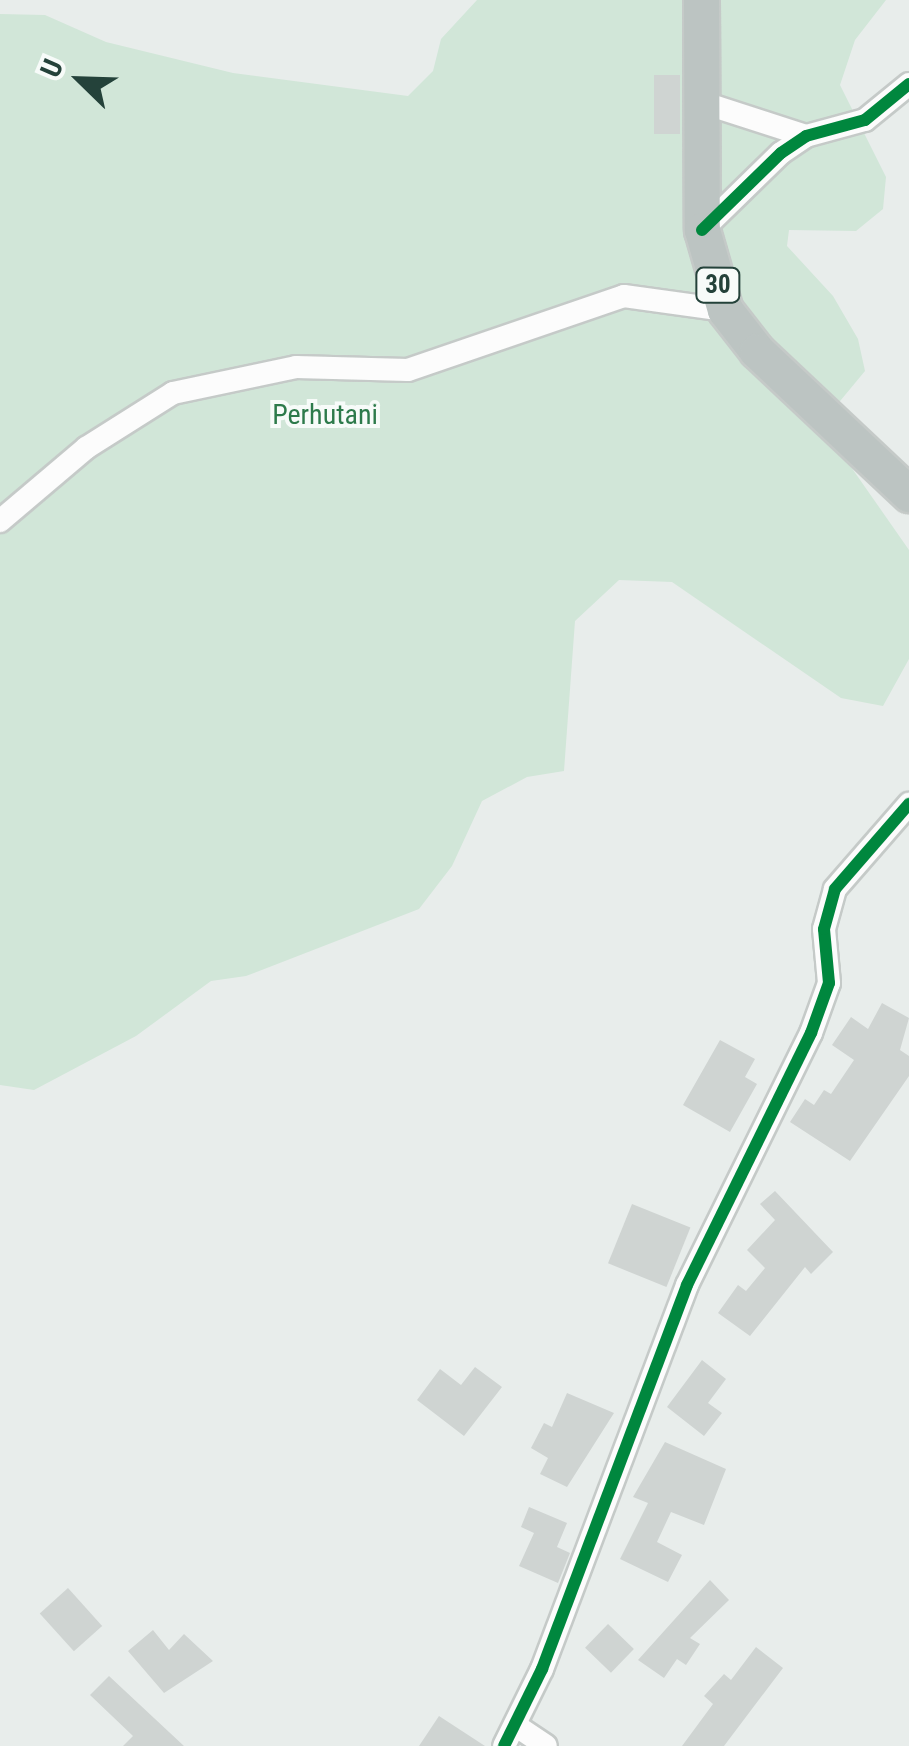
<!DOCTYPE html>
<html>
<head>
<meta charset="utf-8">
<style>
	body { margin:0 }
	#map { position:relative; width:909px; height:1746px; overflow:hidden; background:#e8edeb; font-family:"Roboto Condensed",sans-serif }
	div>[style] { position:absolute }
	.green>* { inset:0; background:#d1e6d8 }
	.building>* { inset:0; background:#cfd4d2; transform-origin:0 0 }
	.roads { filter:drop-shadow(2px 0 #c5cac8) drop-shadow(-2px 0 #c5cac8) drop-shadow(0 2px #c5cac8) drop-shadow(0 -2px #c5cac8) }
	.minor>* { height:22px; margin:-11px; padding:0 11px; transform-origin:11px; border-radius:11px; background:#fcfcfc }
	.highway>* { height:35px; margin:-17.5px; padding:0 17.5px; transform-origin:17.5px; border-radius:17.5px; background:#bcc4c2 }
	.cycleway>* { height:12px; margin:-6px; padding:0 6px; transform-origin:6px; border-radius:6px; background:#00873e }
	span { translate:-50% -50%; white-space:nowrap; text-align:center; line-height:1.15; -webkit-text-stroke:8px #f7fbf9; paint-order:stroke }
	.shield-label span { padding:2px 8px; background:#f7fbf9; border:2px solid; border-radius:8px; -webkit-text-stroke-width:0 }
	.shield-label { font-size:25px; color:#24423a; font-weight:700 }
	.park-label { font-size:28px; color:#2d7a4b }
	.north { position:absolute; left:30px; top:30px; width:100px; height:100px; -webkit-text-stroke:8px #f7fbf9; paint-order:stroke; rotate:293deg; font-size:28px; font-weight:700; line-height:40px; text-align:center; color:#24423a }
	.north::after { content:''; display:block; margin:auto; width:35px; height:45px; background:#24423a; clip-path:polygon(50% 0,100% 100%,50% 72%,0 100%) }
</style>
</head>
<body>
<div id="map">
	<div class="green">
		<div style="clip-path:polygon(477px 0,886px 0,855px 40px,840px 85px,886px 177px,883px 209px,856px 231px,789px 230px,787px 246px,833px 296px,858px 339px,865px 371px,821px 424px,909px 550px,909px 659px,883px 706px,841px 698px,672px 582px,619px 580px,575px 621px,564px 771px,527px 777px,482px 801px,452px 866px,419px 909px,246px 976px,211px 981px,136px 1036px,34px 1090px,0 1085px,0 14px,45px 15px,106px 42px,233px 73px,408px 96px,433px 71px,441px 39px)"></div>
	</div>
	<div class="building">
		<div style="left:680px;top:75px;width:59px;height:26px;rotate:90deg"></div>
		<div style="clip-path:polygon(882px 1003px,909px 1018px,900px 1050px,909px 1056px,909px 1076px,850px 1161px,790px 1122px,805px 1099px,814px 1105px,824px 1090px,831px 1094px,854px 1060px,832px 1045px,851px 1017px,868px 1029px)"></div>
		<div style="clip-path:polygon(720px 1040px,755px 1059px,745px 1077px,757px 1084px,730px 1132px,683px 1105px)"></div>
		<div style="clip-path:polygon(775px 1191px,833px 1252px,811px 1274px,805px 1267px,750px 1336px,718px 1313px,738px 1285px,746px 1291px,765px 1268px,747px 1250px,775px 1220px,760px 1204px)"></div>
		<div style="left:632px;top:1204px;width:63px;height:64px;rotate:22deg"></div>
		<div style="clip-path:polygon(702px 1360px,726px 1379px,708px 1403px,722px 1413px,704px 1436px,667px 1407px)"></div>
		<div style="clip-path:polygon(475px 1367px,502px 1387px,464px 1436px,417px 1400px,440px 1369px,461px 1385px)"></div>
		<div style="clip-path:polygon(567px 1393px,614px 1413px,567px 1487px,540px 1474px,548px 1458px,531px 1448px,544px 1423px,552px 1427px)"></div>
		<div style="clip-path:polygon(665px 1442px,726px 1469px,704px 1525px,671px 1512px,657px 1542px,682px 1555px,668px 1582px,620px 1559px,648px 1503px,633px 1497px)"></div>
		<div style="clip-path:polygon(529px 1507px,567px 1523px,557px 1547px,570px 1553px,558px 1583px,519px 1566px,534px 1533px,521px 1527px)"></div>
		<div style="clip-path:polygon(710px 1580px,729px 1600px,690px 1638px,700px 1644px,686px 1665px,677px 1659px,664px 1678px,638px 1660px)"></div>
		<div style="left:68px;top:1588px;width:51px;height:38px;rotate:48deg"></div>
		<div style="left:608px;top:1624px;width:36px;height:33px;rotate:44deg"></div>
		<div style="clip-path:polygon(153px 1630px,169px 1650px,184px 1634px,213px 1661px,164px 1693px,128px 1651px)"></div>
		<div style="clip-path:polygon(756px 1647px,783px 1668px,724px 1746px,682px 1746px,713px 1704px,704px 1696px,724px 1674px,731px 1680px)"></div>
		<div style="clip-path:polygon(109px 1676px,184px 1746px,123px 1746px,133px 1736px,90px 1695px)"></div>
		<div style="clip-path:polygon(439px 1716px,485px 1746px,419px 1746px)"></div>
	</div>
	<div class="roads">
		<div class="minor">
			<div style="left:704px;top:103px;width:107px;rotate:17.9deg"></div>
			<div style="left:702px;top:230px;width:110px;rotate:-44.3deg"></div>
			<div style="left:781px;top:153px;width:30px;rotate:-34deg"></div>
			<div style="left:806px;top:136px;width:61px;rotate:-15.2deg"></div>
			<div style="left:865px;top:120px;width:57px;rotate:-39.3deg"></div>
			<div style="left:0;top:521px;width:113px;rotate:-40.3deg"></div>
			<div style="left:86px;top:448px;width:103px;rotate:-32.3deg"></div>
			<div style="left:173px;top:393px;width:126px;rotate:-11.9deg"></div>
			<div style="left:296px;top:367px;width:112px;rotate:1.5deg"></div>
			<div style="left:408px;top:370px;width:228px;rotate:-18.9deg"></div>
			<div style="left:624px;top:296px;width:102px;rotate:7.9deg"></div>
			<div style="left:515px;top:1725px;width:37px;rotate:34deg"></div>
			<div style="left:504px;top:1746px;width:86px;rotate:-63.7deg"></div>
			<div style="left:542px;top:1669px;width:410px;rotate:-69.3deg"></div>
			<div style="left:687px;top:1285px;width:281px;rotate:-63.8deg"></div>
			<div style="left:811px;top:1033px;width:53px;rotate:-70.2deg"></div>
			<div style="left:829px;top:983px;width:54px;rotate:-95.3deg"></div>
			<div style="left:824px;top:929px;width:41px;rotate:-74.6deg"></div>
			<div style="left:835px;top:889px;width:113px;rotate:-49deg"></div>
		</div>
		<div class="highway">
			<div style="left:701px;top:0;width:230px;rotate:89.8deg"></div>
			<div style="left:702px;top:230px;width:83px;rotate:74deg"></div>
			<div style="left:725px;top:310px;width:52px;rotate:52deg"></div>
			<div style="left:757px;top:351px;width:209px;rotate:43.3deg"></div>
		</div>
	</div>
	<div class="cycleway">
		<div style="left:702px;top:230px;width:110px;rotate:-44.3deg"></div>
		<div style="left:781px;top:153px;width:30px;rotate:-34deg"></div>
		<div style="left:806px;top:136px;width:61px;rotate:-15.2deg"></div>
		<div style="left:865px;top:120px;width:57px;rotate:-39.3deg"></div>
		<div style="left:504px;top:1746px;width:86px;rotate:-63.7deg"></div>
		<div style="left:542px;top:1669px;width:410px;rotate:-69.3deg"></div>
		<div style="left:687px;top:1285px;width:281px;rotate:-63.8deg"></div>
		<div style="left:811px;top:1033px;width:53px;rotate:-70.2deg"></div>
		<div style="left:829px;top:983px;width:54px;rotate:-95.3deg"></div>
		<div style="left:824px;top:929px;width:41px;rotate:-74.6deg"></div>
		<div style="left:835px;top:889px;width:113px;rotate:-49deg"></div>
	</div>
	<div class="shield-label">
		<span style="left:718px;top:285px">30</span>
	</div>
	<div class="park-label">
		<span style="left:325px;top:415px">Perhutani</span>
	</div>
	<div class="north">U</div>
</div>
</body>
</html>
